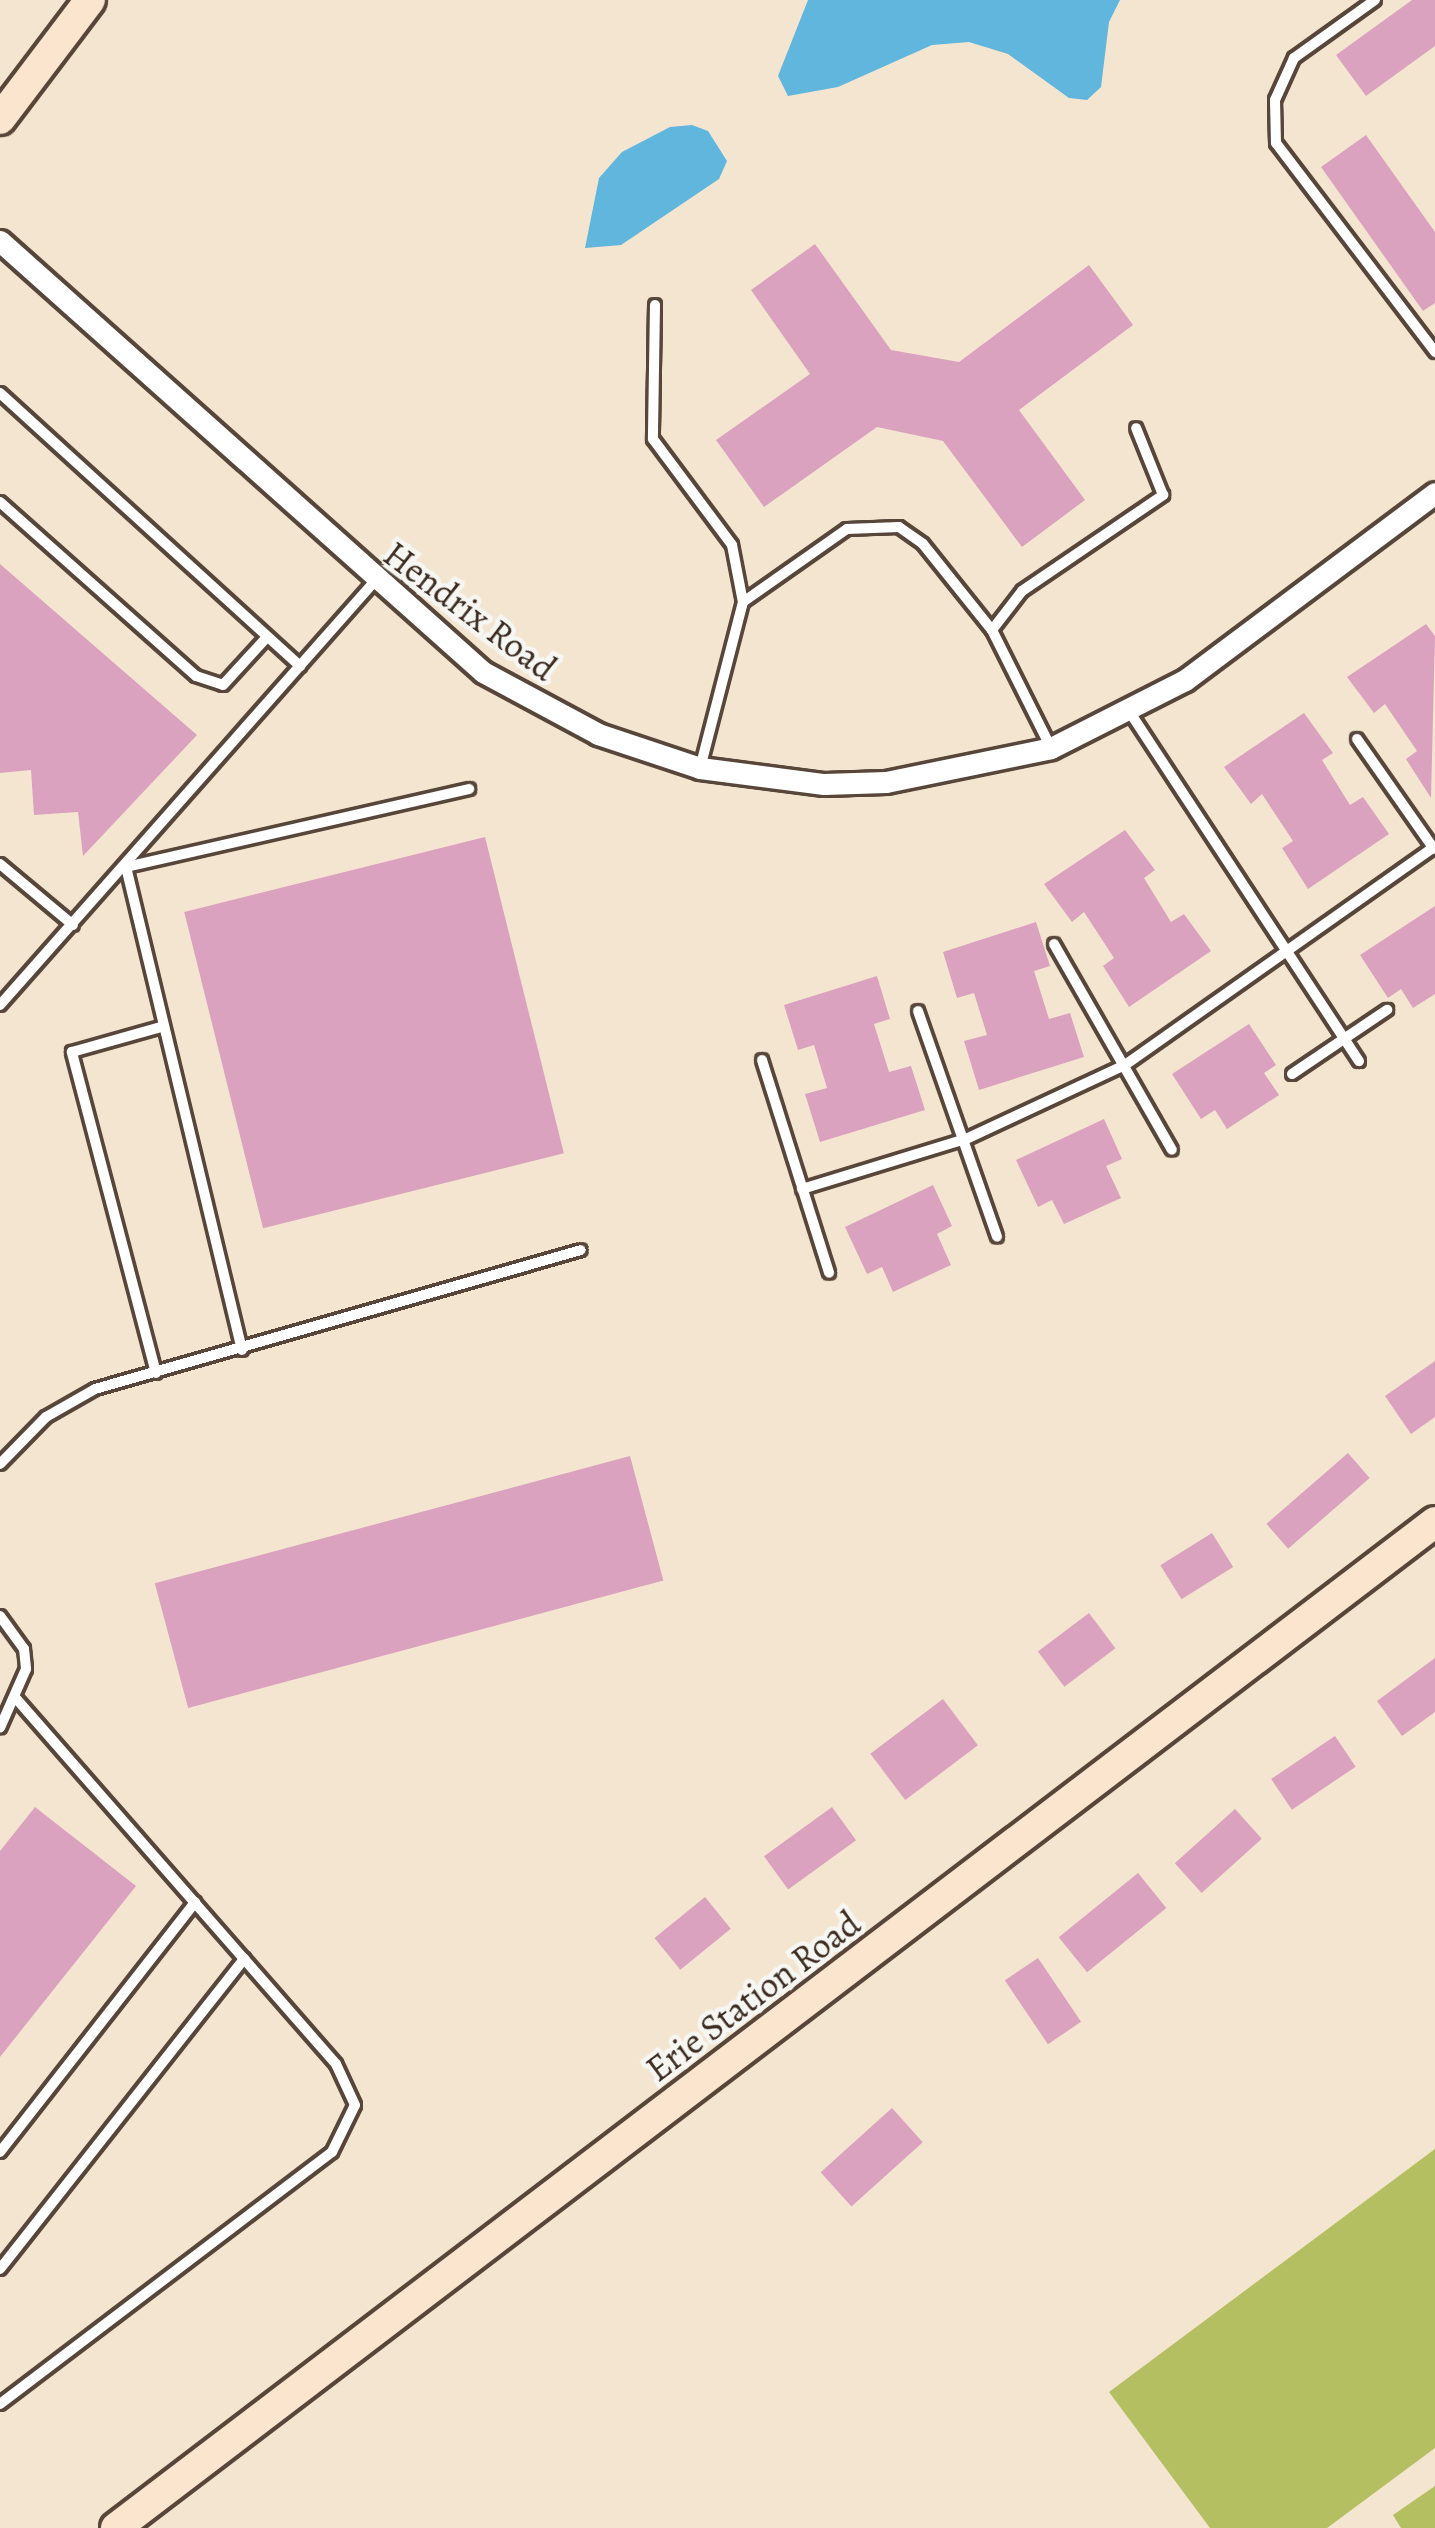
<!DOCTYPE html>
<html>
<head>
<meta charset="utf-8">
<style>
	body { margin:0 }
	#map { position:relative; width:1435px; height:2528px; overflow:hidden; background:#f4e5d0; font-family:Alegreya,serif }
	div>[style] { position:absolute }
	.green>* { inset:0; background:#b3bf61 }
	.water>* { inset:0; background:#60b6dc }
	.building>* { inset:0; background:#dba2bf; transform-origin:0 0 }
	.roads { filter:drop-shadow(3px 0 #574639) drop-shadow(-3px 0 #574639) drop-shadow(0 3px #574639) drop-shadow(0 -3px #574639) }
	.lane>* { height:10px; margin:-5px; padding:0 5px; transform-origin:5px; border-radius:5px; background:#fff }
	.street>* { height:21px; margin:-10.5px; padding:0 10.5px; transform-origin:10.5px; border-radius:10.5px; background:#fff }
	.secondary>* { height:30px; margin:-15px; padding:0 15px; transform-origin:15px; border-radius:15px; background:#fce5cf }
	span { translate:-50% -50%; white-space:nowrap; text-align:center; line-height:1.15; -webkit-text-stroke:9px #f6f6f2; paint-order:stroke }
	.street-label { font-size:36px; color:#3b2a1e }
</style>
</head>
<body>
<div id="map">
	<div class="green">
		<div style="clip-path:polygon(1435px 2149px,1435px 2448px,1327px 2528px,1210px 2528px,1109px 2392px)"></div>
		<div style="clip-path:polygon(1435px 2486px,1435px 2528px,1401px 2528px,1393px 2515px)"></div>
	</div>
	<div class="water">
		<div style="clip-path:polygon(808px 0,1120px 0,1109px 22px,1101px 87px,1087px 100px,1069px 98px,1008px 54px,969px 42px,932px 45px,838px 87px,788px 96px,778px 76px)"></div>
		<div style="clip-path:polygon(692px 125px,708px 131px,727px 161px,719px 179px,621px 245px,585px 248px,599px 178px,622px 152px,670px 127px)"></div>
	</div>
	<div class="building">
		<div style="clip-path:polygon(1412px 0,1435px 0,1435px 46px,1366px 96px,1336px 55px)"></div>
		<div style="clip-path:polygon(1366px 135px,1435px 232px,1435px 303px,1423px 311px,1321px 167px)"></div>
		<div style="clip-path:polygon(815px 244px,891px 350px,959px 362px,1089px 265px,1133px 325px,1019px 410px,1085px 500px,1022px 547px,943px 441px,877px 427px,764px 507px,716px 440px,810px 374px,751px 290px)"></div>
		<div style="clip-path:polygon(0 564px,197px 735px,83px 856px,78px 812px,34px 815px,31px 770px,0 773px)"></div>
		<div style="clip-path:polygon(1426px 624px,1435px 636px,1431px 798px,1406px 759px,1417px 751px,1385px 704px,1374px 713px,1347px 677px)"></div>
		<div style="clip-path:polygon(1304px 713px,1333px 753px,1322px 760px,1350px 805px,1363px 797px,1389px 834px,1308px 889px,1282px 848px,1293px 841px,1262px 794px,1251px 804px,1224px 767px)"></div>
		<div style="clip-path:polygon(1125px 830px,1155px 870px,1144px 878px,1171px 922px,1184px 914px,1211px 951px,1129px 1007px,1103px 966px,1114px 958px,1084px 912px,1072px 922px,1044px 884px)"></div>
		<div style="left:485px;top:837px;width:326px;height:310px;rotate:76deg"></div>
		<div style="clip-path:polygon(1435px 906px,1435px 994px,1413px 1008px,1401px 989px,1388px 998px,1360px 955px)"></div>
		<div style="clip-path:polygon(1036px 922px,1050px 966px,1034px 971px,1049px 1019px,1070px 1013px,1084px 1057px,979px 1090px,964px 1041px,987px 1035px,974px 993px,957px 998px,943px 952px)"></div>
		<div style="clip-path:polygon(877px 976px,890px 1019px,874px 1024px,889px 1072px,911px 1066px,925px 1110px,820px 1142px,805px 1094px,827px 1088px,814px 1045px,798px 1050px,784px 1005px)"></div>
		<div style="clip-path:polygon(1249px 1024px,1276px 1065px,1264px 1073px,1279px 1095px,1227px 1129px,1215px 1110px,1201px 1119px,1172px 1074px)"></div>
		<div style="clip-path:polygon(1104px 1119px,1122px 1159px,1106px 1166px,1121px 1198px,1064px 1224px,1052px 1200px,1038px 1207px,1016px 1160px)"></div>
		<div style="clip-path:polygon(933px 1185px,952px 1226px,937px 1234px,951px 1265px,893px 1292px,882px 1267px,867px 1274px,845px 1227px)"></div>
		<div style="clip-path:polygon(1435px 1361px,1435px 1417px,1411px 1434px,1385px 1396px)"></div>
		<div style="left:1348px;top:1453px;width:33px;height:108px;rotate:49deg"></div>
		<div style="left:630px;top:1456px;width:129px;height:492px;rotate:75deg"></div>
		<div style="left:1212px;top:1533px;width:40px;height:61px;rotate:58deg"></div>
		<div style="left:1089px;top:1613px;width:44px;height:64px;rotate:53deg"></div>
		<div style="clip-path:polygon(1435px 1658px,1435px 1712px,1402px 1736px,1377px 1701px)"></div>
		<div style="left:943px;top:1699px;width:58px;height:91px;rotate:53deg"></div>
		<div style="left:1335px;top:1736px;width:37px;height:77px;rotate:56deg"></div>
		<div style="clip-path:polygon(35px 1807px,136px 1886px,0 2057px,0 1851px)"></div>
		<div style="left:832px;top:1807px;width:41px;height:84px;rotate:54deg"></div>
		<div style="left:1235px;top:1809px;width:40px;height:81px;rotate:48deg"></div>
		<div style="left:1138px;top:1873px;width:45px;height:102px;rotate:51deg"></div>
		<div style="left:705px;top:1897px;width:41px;height:65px;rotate:51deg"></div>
		<div style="left:1038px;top:1958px;width:77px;height:40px;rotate:56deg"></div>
		<div style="left:892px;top:2108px;width:46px;height:96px;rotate:48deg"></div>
	</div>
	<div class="roads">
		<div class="lane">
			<div style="left:1375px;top:0;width:100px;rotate:144.4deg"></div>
			<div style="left:1294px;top:58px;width:46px;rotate:114.3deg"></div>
			<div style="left:1275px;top:100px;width:43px;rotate:88.7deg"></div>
			<div style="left:1276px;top:143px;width:263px;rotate:52.7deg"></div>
			<div style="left:655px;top:305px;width:134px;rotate:90.9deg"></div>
			<div style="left:653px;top:439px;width:132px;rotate:53.3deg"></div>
			<div style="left:732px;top:545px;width:58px;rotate:79.1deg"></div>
			<div style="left:743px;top:602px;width:171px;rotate:104.5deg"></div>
			<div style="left:0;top:393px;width:406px;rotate:42.3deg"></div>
			<div style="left:0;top:502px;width:262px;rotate:41.6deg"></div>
			<div style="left:196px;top:676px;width:28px;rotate:18deg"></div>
			<div style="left:223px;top:685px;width:65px;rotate:-47.5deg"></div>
			<div style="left:743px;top:602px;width:127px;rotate:-35.1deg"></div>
			<div style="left:847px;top:529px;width:52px;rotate:-2.2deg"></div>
			<div style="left:899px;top:527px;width:29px;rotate:35deg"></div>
			<div style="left:923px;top:544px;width:110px;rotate:51.3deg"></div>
			<div style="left:992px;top:630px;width:132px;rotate:63.4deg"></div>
			<div style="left:992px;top:630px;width:49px;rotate:-52.4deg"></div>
			<div style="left:1022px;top:591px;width:171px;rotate:-34.2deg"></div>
			<div style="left:1163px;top:495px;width:72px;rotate:-111.9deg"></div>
			<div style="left:1129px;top:711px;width:419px;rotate:56.7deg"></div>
			<div style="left:1357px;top:739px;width:134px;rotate:55deg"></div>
			<div style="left:0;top:864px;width:95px;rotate:39.9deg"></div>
			<div style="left:1054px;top:944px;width:237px;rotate:60.2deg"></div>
			<div style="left:0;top:1005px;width:565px;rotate:-48.52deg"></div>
			<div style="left:918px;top:1011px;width:239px;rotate:70.7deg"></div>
			<div style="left:762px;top:1060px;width:223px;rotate:72.5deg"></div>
			<div style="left:1292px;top:1074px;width:115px;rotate:-34deg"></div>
			<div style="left:802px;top:1189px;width:171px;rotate:-17deg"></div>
			<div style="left:966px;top:1139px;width:175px;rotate:-25deg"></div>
			<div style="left:1125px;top:1065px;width:380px;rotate:-35.2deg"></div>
			<div style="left:242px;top:1350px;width:497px;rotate:-103.5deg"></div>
			<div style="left:126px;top:867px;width:352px;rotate:-12.8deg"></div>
			<div style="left:156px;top:1373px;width:332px;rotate:-104.7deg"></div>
			<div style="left:72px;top:1052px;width:92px;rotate:-15.7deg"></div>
			<div style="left:0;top:1464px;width:66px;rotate:-45.6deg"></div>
			<div style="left:46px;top:1417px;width:56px;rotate:-29.7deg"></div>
			<div style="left:95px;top:1389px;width:505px;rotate:-15.96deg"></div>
			<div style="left:0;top:1616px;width:41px;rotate:54deg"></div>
			<div style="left:24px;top:1649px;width:20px;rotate:84deg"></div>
			<div style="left:26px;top:1669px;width:64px;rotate:113.8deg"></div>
			<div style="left:0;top:2152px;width:317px;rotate:-52deg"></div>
			<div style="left:0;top:2269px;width:395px;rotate:-51.8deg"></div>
			<div style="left:0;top:2404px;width:417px;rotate:-37.2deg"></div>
			<div style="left:332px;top:2152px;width:52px;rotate:-63.9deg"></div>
			<div style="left:355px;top:2105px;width:45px;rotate:-114.9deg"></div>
			<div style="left:336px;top:2064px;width:485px;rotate:-131.2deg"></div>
		</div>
		<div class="street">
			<div style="left:0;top:241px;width:647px;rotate:41.74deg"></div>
			<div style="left:483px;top:672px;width:131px;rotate:28.3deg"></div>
			<div style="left:598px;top:734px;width:108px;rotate:18.4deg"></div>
			<div style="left:700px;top:768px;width:125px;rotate:7.4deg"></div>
			<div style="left:824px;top:784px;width:62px;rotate:-1.8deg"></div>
			<div style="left:886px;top:782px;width:168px;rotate:-11.6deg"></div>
			<div style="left:1051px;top:748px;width:150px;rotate:-26.9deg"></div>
			<div style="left:1185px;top:680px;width:312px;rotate:-36.8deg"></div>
		</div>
		<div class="secondary">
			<div style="left:0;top:119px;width:149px;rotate:-52.9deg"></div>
			<div style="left:116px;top:2528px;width:1659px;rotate:-37.33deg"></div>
		</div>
	</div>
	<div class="street-label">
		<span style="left:470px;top:611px;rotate:37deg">Hendrix Road</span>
		<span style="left:753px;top:1996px;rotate:-37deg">Erie Station Road</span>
	</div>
</div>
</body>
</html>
